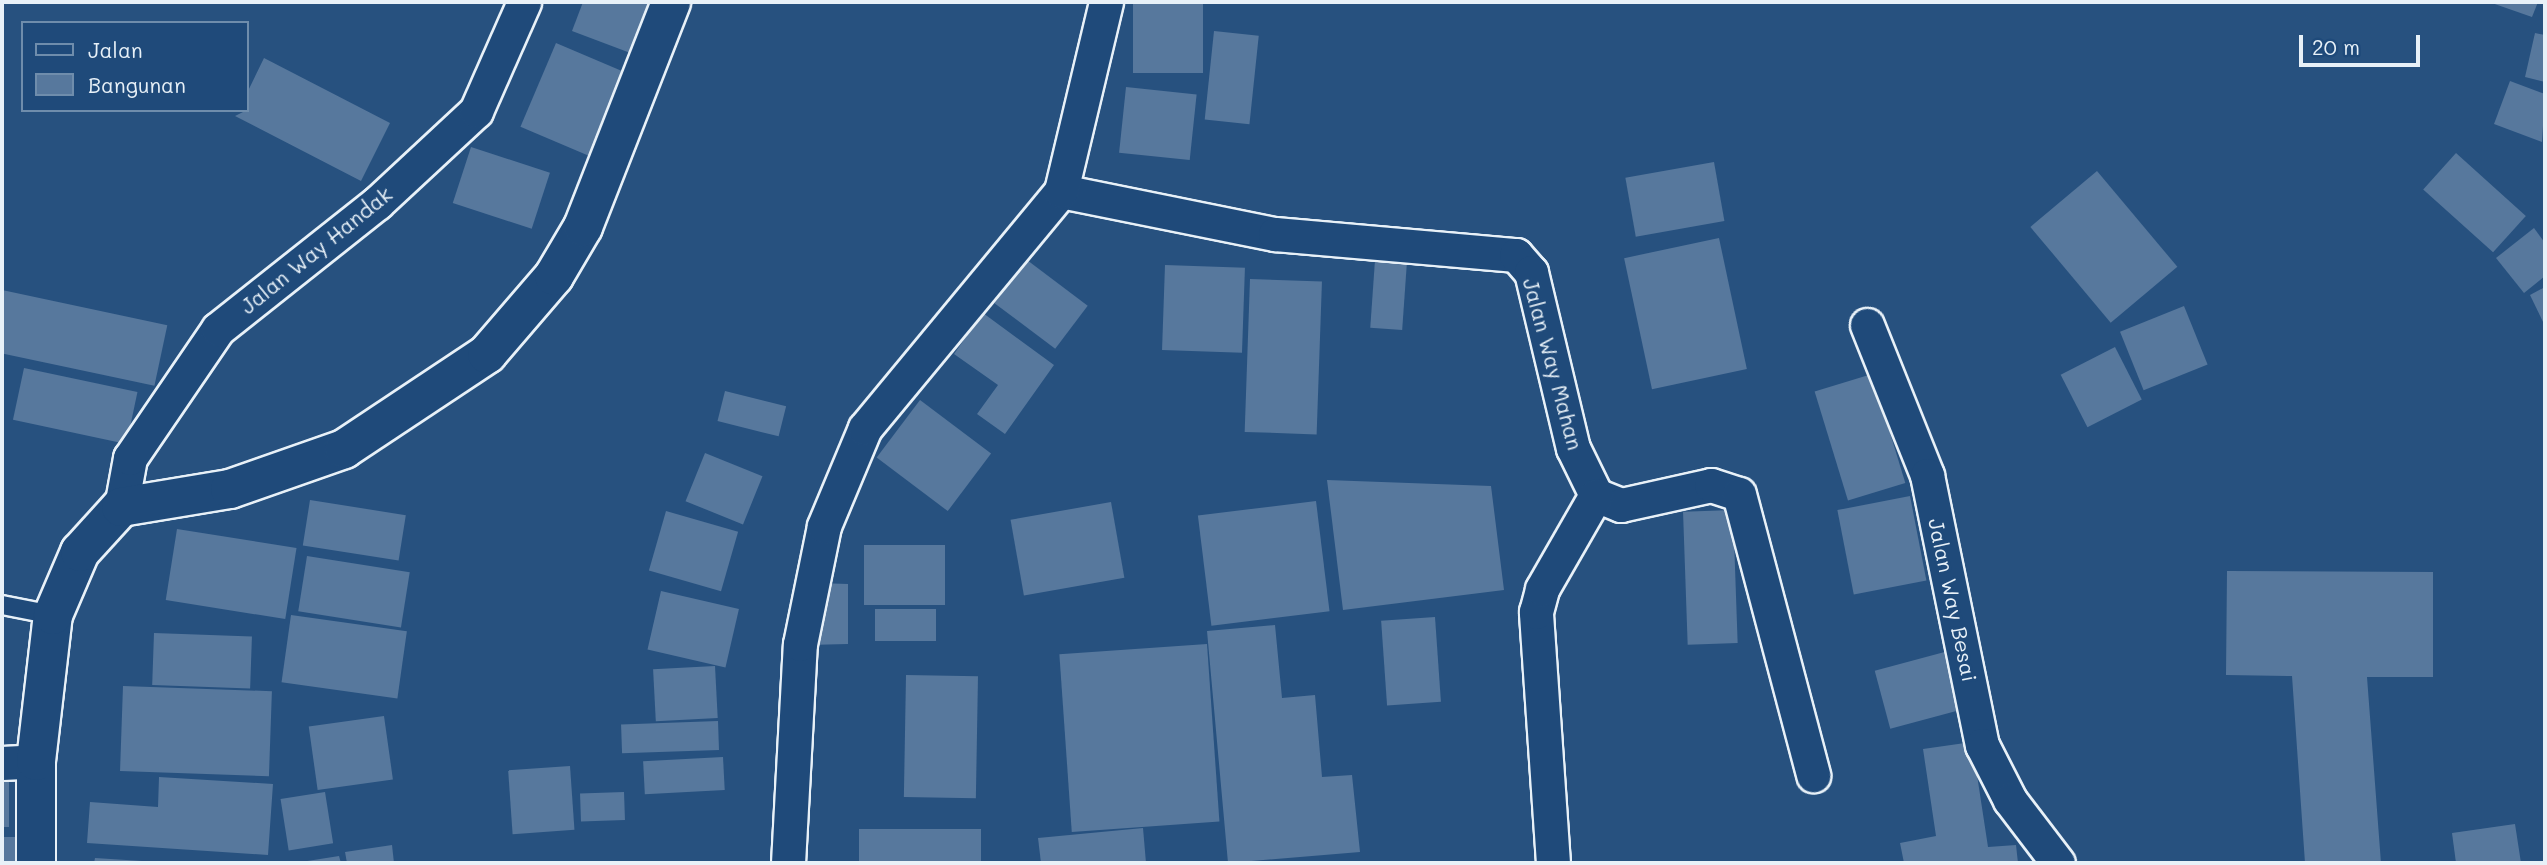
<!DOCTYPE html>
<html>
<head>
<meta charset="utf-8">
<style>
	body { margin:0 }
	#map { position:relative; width:2547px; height:865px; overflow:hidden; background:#27517f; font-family:Mali,sans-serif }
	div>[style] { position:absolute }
	.building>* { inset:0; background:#57789d; transform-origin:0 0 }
	.roads { filter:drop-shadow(2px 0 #e8f1f8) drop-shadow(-2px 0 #e8f1f8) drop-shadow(0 2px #e8f1f8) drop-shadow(0 -2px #e8f1f8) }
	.service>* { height:18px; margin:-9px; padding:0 9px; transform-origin:9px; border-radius:9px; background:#1f4a7a }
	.minor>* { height:33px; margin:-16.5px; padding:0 16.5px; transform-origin:16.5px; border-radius:16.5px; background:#1f4a7a }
	.tertiary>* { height:38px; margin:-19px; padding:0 19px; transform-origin:19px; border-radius:19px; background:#1f4a7a }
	span { translate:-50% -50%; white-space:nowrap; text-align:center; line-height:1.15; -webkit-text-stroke:5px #1f4a7a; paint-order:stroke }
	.street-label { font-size:21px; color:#e8f1f8 }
	.frame { position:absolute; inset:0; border:4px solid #e8f1f8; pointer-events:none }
	.legend { position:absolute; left:21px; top:21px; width:228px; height:91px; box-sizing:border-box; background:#1f4a7a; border:2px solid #6f8dac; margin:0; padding:9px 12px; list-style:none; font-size:21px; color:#e8f1f8 }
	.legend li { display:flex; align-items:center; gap:14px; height:35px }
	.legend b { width:35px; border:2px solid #6f8dac }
	.scale { position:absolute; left:2299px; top:35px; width:121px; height:32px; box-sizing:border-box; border:4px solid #e8f1f8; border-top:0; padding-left:9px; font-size:21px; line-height:24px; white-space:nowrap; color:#e8f1f8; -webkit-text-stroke:5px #1f4a7a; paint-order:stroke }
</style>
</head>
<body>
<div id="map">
	<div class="building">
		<div style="clip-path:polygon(583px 2px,661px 2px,641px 57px,572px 31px)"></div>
		<div style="left:1133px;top:2px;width:70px;height:71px"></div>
		<div style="clip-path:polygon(2489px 2px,2538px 2px,2532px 17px)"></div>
		<div style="left:1214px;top:31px;width:45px;height:89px;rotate:6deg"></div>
		<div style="clip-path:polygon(2535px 33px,2545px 35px,2545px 82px,2525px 77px)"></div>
		<div style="left:556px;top:43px;width:78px;height:91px;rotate:23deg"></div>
		<div style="clip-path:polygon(264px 58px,390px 123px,361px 181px,235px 116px,247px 110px,247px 93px)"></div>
		<div style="clip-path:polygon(2510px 81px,2545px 94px,2542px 142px,2494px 124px)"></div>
		<div style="left:1126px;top:87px;width:71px;height:66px;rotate:6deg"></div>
		<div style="left:471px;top:147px;width:83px;height:59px;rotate:18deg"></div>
		<div style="left:2456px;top:153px;width:94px;height:49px;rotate:42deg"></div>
		<div style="left:1714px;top:162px;width:60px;height:90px;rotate:80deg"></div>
		<div style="left:2097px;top:171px;width:125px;height:87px;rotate:50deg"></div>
		<div style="clip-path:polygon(2534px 228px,2545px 243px,2545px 276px,2524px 293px,2496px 258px)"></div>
		<div style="left:1719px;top:238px;width:134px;height:97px;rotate:78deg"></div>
		<div style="left:1027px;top:260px;width:76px;height:54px;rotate:37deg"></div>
		<div style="left:1375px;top:260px;width:32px;height:68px;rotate:4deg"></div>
		<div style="left:1165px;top:265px;width:80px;height:85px;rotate:2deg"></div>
		<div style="left:1250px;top:279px;width:72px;height:153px;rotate:2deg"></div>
		<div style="clip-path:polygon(2545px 287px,2545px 326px,2530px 295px)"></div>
		<div style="left:2px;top:290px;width:169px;height:62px;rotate:12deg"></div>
		<div style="left:2184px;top:306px;width:63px;height:69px;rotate:68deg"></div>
		<div style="clip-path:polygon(983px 313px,1054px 365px,1005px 434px,977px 414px,998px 385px,954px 354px)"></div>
		<div style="left:2115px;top:347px;width:59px;height:61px;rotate:63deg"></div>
		<div style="left:24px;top:368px;width:116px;height:53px;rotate:12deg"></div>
		<div style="left:1872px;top:374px;width:114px;height:60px;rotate:73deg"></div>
		<div style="left:725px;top:391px;width:63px;height:31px;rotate:14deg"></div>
		<div style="left:920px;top:400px;width:89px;height:72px;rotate:37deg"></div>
		<div style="left:705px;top:453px;width:62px;height:52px;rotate:22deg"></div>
		<div style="clip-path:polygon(1327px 480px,1491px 486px,1504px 590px,1343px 610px)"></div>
		<div style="left:1910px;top:496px;width:86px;height:74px;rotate:79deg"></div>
		<div style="left:310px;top:500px;width:97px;height:46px;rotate:9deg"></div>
		<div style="left:1316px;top:501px;width:111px;height:119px;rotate:83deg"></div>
		<div style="left:1111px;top:502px;width:77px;height:102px;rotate:80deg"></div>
		<div style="left:1733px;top:510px;width:133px;height:50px;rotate:88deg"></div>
		<div style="left:666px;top:511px;width:75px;height:62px;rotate:16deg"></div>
		<div style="left:177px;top:529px;width:121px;height:72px;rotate:9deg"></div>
		<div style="left:864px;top:545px;width:81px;height:60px"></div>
		<div style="left:307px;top:556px;width:104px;height:56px;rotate:9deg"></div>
		<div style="clip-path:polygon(2227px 571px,2433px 572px,2433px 677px,2367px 677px,2381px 863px,2305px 863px,2292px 676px,2226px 675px)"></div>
		<div style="clip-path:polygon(817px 583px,848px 584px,848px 644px,808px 645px)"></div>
		<div style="left:661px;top:591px;width:80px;height:60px;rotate:13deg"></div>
		<div style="left:875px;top:609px;width:61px;height:32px"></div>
		<div style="left:291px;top:615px;width:117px;height:68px;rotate:8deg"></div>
		<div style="left:1435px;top:617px;width:85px;height:54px;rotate:86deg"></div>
		<div style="clip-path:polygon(1275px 625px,1282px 698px,1315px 695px,1322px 777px,1352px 775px,1360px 852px,1228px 863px,1207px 631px)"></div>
		<div style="left:154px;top:633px;width:98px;height:52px;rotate:2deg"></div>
		<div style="left:1207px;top:644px;width:178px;height:148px;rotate:86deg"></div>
		<div style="left:1952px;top:650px;width:60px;height:80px;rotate:75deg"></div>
		<div style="left:715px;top:666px;width:52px;height:62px;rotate:87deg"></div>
		<div style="left:906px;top:675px;width:72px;height:122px;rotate:1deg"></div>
		<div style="left:123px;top:686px;width:149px;height:85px;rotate:2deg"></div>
		<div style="left:384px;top:716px;width:64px;height:76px;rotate:82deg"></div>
		<div style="left:718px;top:721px;width:29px;height:97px;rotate:88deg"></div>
		<div style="clip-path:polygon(1972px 742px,1988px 847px,2016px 845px,2018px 863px,1904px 863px,1900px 843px,1936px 836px,1923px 749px)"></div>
		<div style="left:723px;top:757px;width:33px;height:80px;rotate:87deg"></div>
		<div style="left:570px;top:766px;width:64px;height:62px;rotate:86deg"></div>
		<div style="left:2px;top:776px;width:7px;height:51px"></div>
		<div style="clip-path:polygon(159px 777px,273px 784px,268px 855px,87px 843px,90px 802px,158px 807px)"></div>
		<div style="left:325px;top:792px;width:52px;height:45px;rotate:81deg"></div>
		<div style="left:624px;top:792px;width:28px;height:44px;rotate:88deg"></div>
		<div style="clip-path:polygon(2515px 824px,2521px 863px,2456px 863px,2452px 833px)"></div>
		<div style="clip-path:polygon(1143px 828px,1146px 863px,1041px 863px,1038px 838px)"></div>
		<div style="left:859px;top:829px;width:122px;height:34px"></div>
		<div style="left:2px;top:837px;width:15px;height:26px"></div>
		<div style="clip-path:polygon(392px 845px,394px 863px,347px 863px,345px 852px)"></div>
		<div style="clip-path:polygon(339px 856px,341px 863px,301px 863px,301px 862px)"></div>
		<div style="clip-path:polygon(95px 858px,142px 861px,142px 863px,94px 863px)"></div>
	</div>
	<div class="roads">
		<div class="service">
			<div style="left:2px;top:605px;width:52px;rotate:11.1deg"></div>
		</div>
		<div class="minor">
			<div style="left:1061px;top:191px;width:218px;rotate:11.4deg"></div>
			<div style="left:1275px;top:234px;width:242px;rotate:5deg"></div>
			<div style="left:1516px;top:255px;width:23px;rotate:49deg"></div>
			<div style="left:1531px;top:272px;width:181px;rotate:76.6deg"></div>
			<div style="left:1573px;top:448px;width:52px;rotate:63.9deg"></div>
			<div style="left:1596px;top:495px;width:27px;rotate:22deg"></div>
			<div style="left:1621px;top:505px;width:92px;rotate:-12.5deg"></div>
			<div style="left:1711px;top:485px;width:29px;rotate:18deg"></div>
			<div style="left:1739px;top:494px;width:291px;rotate:75.2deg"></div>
			<div style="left:1867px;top:325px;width:162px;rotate:68.2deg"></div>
			<div style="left:1927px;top:475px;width:276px;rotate:78.5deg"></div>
			<div style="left:1982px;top:745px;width:62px;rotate:63deg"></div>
			<div style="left:2010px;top:800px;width:79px;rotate:52.7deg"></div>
			<div style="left:121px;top:507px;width:50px;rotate:-79.6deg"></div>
			<div style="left:130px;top:458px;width:156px;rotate:-55.7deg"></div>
			<div style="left:218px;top:329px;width:203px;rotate:-38.4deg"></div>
			<div style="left:377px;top:203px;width:135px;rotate:-42.9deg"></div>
			<div style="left:476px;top:111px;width:119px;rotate:-66.2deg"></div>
			<div style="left:2px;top:763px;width:34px;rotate:-3deg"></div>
			<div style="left:788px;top:863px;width:219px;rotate:-86.9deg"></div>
			<div style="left:800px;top:644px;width:120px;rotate:-78.5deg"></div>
			<div style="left:824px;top:526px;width:106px;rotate:-67.3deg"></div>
			<div style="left:865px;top:428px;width:308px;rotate:-50.4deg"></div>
			<div style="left:1061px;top:191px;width:194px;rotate:-76.6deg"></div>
			<div style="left:1553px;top:863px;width:252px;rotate:-93.9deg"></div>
			<div style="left:1536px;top:612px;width:24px;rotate:-75deg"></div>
			<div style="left:1542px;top:589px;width:108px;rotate:-60.1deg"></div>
		</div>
		<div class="tertiary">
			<div style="left:36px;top:863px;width:102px;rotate:-90deg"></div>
			<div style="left:36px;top:761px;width:147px;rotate:-83.4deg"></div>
			<div style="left:53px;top:615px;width:69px;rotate:-66.8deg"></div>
			<div style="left:80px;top:552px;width:61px;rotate:-47.7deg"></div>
			<div style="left:121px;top:507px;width:110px;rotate:-9.4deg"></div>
			<div style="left:230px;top:489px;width:121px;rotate:-19.3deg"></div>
			<div style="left:344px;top:449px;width:172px;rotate:-33.6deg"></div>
			<div style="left:487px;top:354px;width:103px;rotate:-49.3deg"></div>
			<div style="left:554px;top:276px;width:57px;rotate:-59.4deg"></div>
			<div style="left:583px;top:227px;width:242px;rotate:-68.6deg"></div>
		</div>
	</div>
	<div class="street-label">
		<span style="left:316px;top:250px;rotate:-39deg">Jalan Way Handak</span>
		<span style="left:1553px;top:364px;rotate:75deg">Jalan Way Mahan</span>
		<span style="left:1953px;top:600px;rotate:78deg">Jalan Way Besai</span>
	</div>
	<div class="frame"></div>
	<ul class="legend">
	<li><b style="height:9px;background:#1f4a7a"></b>Jalan</li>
	<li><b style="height:19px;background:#57789d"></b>Bangunan</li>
	</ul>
	<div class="scale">20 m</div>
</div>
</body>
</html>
